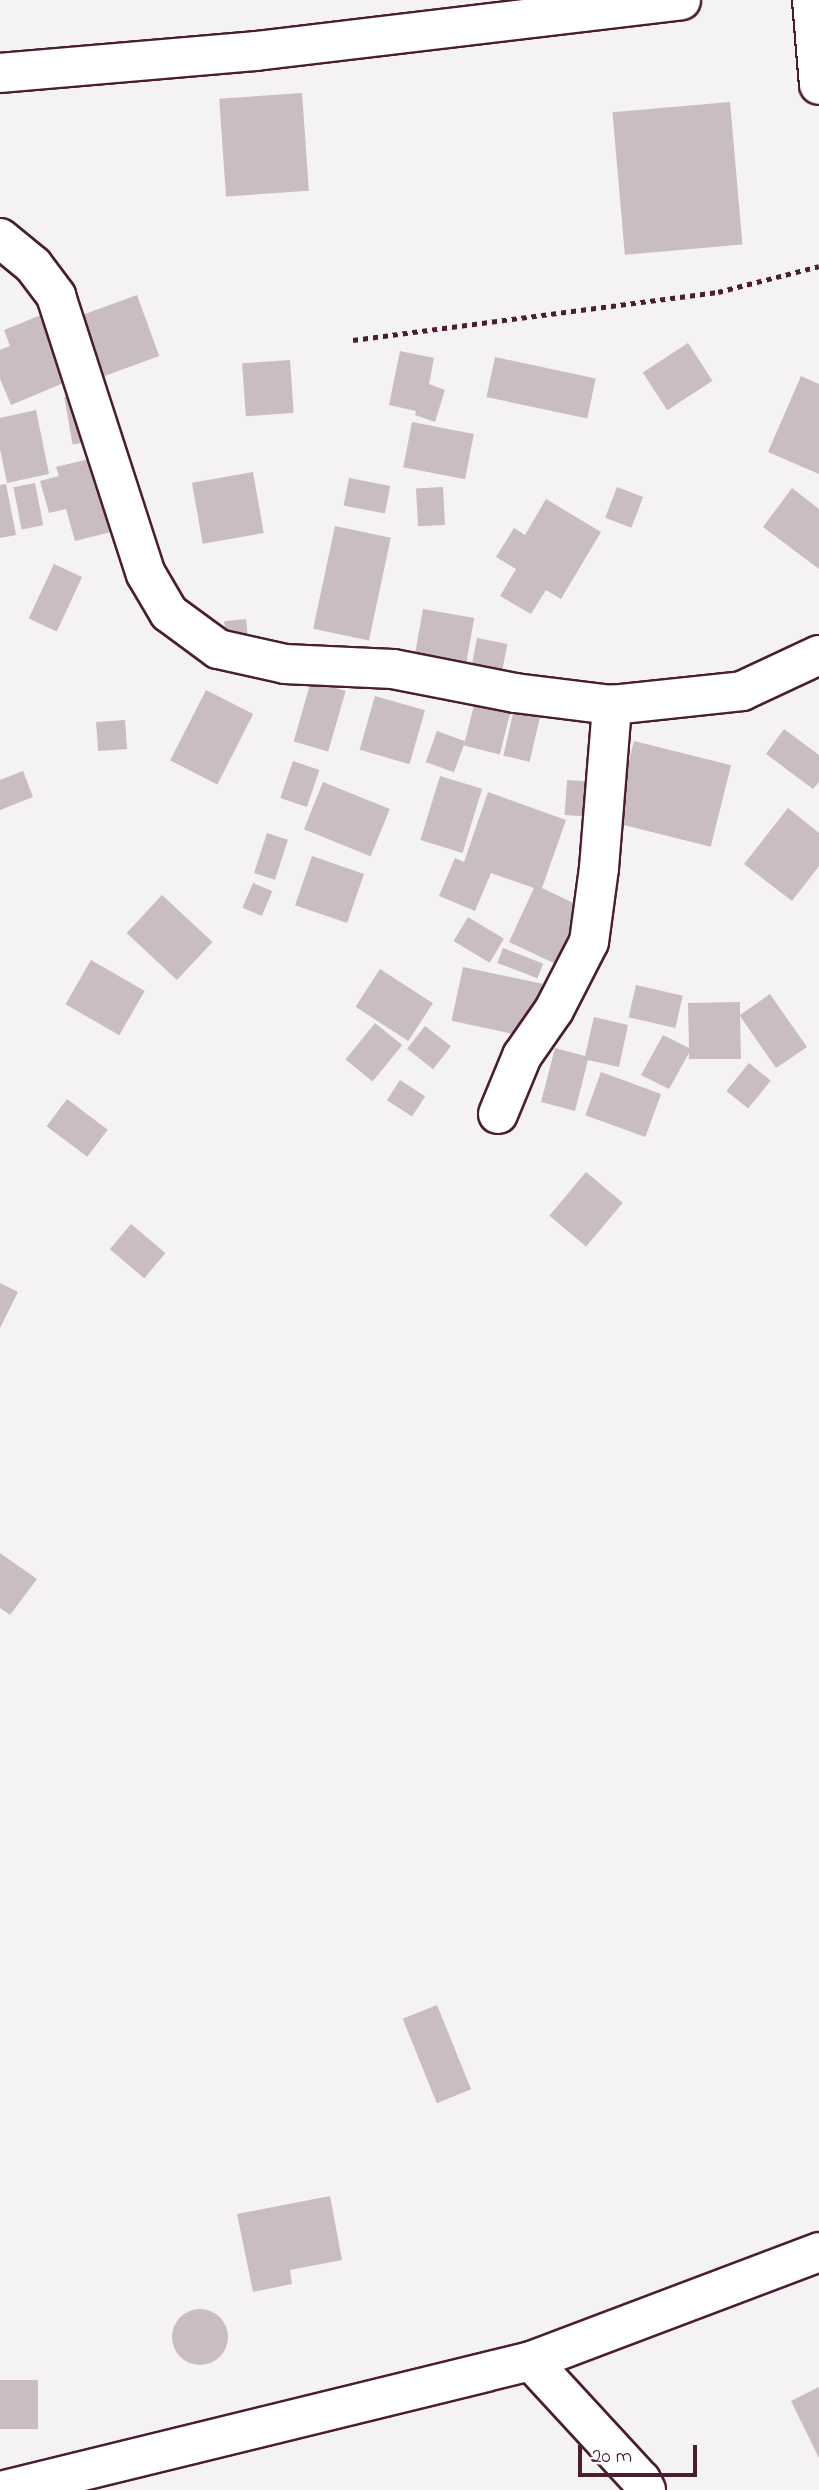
<!DOCTYPE html>
<html>
<head>
<meta charset="utf-8">
<style>
	body { margin:0 }
	#map { position:relative; width:819px; height:2490px; overflow:hidden; background:#f4f2f2; font-family:"Indie Flower",sans-serif }
	div>[style] { position:absolute }
	.building>* { inset:0; background:#cabdc1; transform-origin:0 0 }
	.round { border-radius:50% }
	.path>* { height:4.5px; margin-top:-2.25px; transform-origin:0; background:repeating-linear-gradient(90deg,#4a1f2b 0 5px,transparent 0 10px) }
	.roads { filter:drop-shadow(2px 0 #4a1f2b) drop-shadow(-2px 0 #4a1f2b) drop-shadow(0 2px #4a1f2b) drop-shadow(0 -2px #4a1f2b) }
	.minor>* { height:38px; margin:-19px; padding:0 19px; transform-origin:19px; border-radius:19px; background:#fff }
	span { translate:-50% -50%; white-space:nowrap; text-align:center; line-height:1.15; -webkit-text-stroke:5px #fff; paint-order:stroke }
	.scale { position:absolute; left:578px; top:2445px; width:119px; height:32px; box-sizing:border-box; border:4px solid #4a1f2b; border-top:0; padding-left:9px; font-size:21px; line-height:24px; white-space:nowrap; color:#4a1f2b; -webkit-text-stroke:5px #fff; paint-order:stroke }
</style>
</head>
<body>
<div id="map">
	<div class="building">
		<div style="left:302px;top:93px;width:98px;height:83px;rotate:86deg"></div>
		<div style="left:730px;top:102px;width:143px;height:118px;rotate:85deg"></div>
		<div style="left:137px;top:295px;width:65px;height:67px;rotate:70deg"></div>
		<div style="clip-path:polygon(46px 313px,73px 379px,11px 405px,0 379px,0 350px,10px 346px,4px 330px)"></div>
		<div style="left:688px;top:343px;width:45px;height:54px;rotate:57deg"></div>
		<div style="clip-path:polygon(400px 351px,434px 358px,429px 384px,445px 390px,435px 422px,415px 415px,416px 411px,389px 405px)"></div>
		<div style="left:495px;top:357px;width:103px;height:41px;rotate:12deg"></div>
		<div style="left:290px;top:360px;width:53px;height:48px;rotate:86deg"></div>
		<div style="clip-path:polygon(801px 376px,819px 384px,819px 474px,768px 452px)"></div>
		<div style="left:82px;top:394px;width:48px;height:18px;rotate:80deg"></div>
		<div style="clip-path:polygon(36px 410px,49px 474px,7px 483px,0 449px,0 418px)"></div>
		<div style="left:412px;top:422px;width:63px;height:46px;rotate:11deg"></div>
		<div style="clip-path:polygon(101px 456px,119px 530px,75px 541px,66px 509px,49px 513px,40px 481px,59px 476px,56px 467px)"></div>
		<div style="left:253px;top:472px;width:62px;height:62px;rotate:80deg"></div>
		<div style="left:349px;top:478px;width:42px;height:28px;rotate:11deg"></div>
		<div style="left:35px;top:483px;width:43px;height:22px;rotate:79deg"></div>
		<div style="clip-path:polygon(6px 484px,16px 535px,0 538px,0 485px)"></div>
		<div style="left:443px;top:487px;width:38px;height:27px;rotate:87deg"></div>
		<div style="left:617px;top:487px;width:28px;height:33px;rotate:21deg"></div>
		<div style="clip-path:polygon(792px 488px,819px 509px,819px 569px,763px 527px)"></div>
		<div style="clip-path:polygon(546px 499px,601px 532px,561px 599px,546px 590px,531px 614px,500px 596px,516px 569px,496px 557px,514px 528px,525px 535px)"></div>
		<div style="left:335px;top:526px;width:57px;height:105px;rotate:12deg"></div>
		<div style="left:54px;top:564px;width:31px;height:60px;rotate:25deg"></div>
		<div style="left:423px;top:609px;width:52px;height:51px;rotate:10deg"></div>
		<div style="left:246px;top:619px;width:18px;height:22px;rotate:84deg"></div>
		<div style="left:477px;top:638px;width:31px;height:34px;rotate:11deg"></div>
		<div style="left:311px;top:681px;width:36px;height:63px;rotate:16deg"></div>
		<div style="left:206px;top:690px;width:53px;height:79px;rotate:27deg"></div>
		<div style="left:375px;top:696px;width:52px;height:56px;rotate:16deg"></div>
		<div style="left:476px;top:697px;width:37px;height:50px;rotate:14deg"></div>
		<div style="left:515px;top:705px;width:27px;height:52px;rotate:13deg"></div>
		<div style="left:125px;top:720px;width:29px;height:29px;rotate:86deg"></div>
		<div style="clip-path:polygon(784px 729px,819px 755px,819px 782px,813px 789px,766px 754px)"></div>
		<div style="left:437px;top:731px;width:30px;height:33px;rotate:20deg"></div>
		<div style="left:634px;top:741px;width:100px;height:84px;rotate:14deg"></div>
		<div style="left:293px;top:761px;width:28px;height:39px;rotate:19deg"></div>
		<div style="clip-path:polygon(23px 771px,33px 797px,0 810px,0 780px)"></div>
		<div style="left:440px;top:776px;width:44px;height:67px;rotate:17deg"></div>
		<div style="left:567px;top:780px;width:28px;height:35px;rotate:4deg"></div>
		<div style="left:323px;top:782px;width:72px;height:51px;rotate:22deg"></div>
		<div style="clip-path:polygon(488px 792px,566px 820px,542px 888px,584px 908px,558px 965px,509px 942px,534px 888px,491px 873px,475px 911px,439px 896px,455px 858px,464px 862px)"></div>
		<div style="clip-path:polygon(788px 808px,819px 833px,819px 866px,792px 901px,744px 864px)"></div>
		<div style="left:267px;top:833px;width:22px;height:42px;rotate:18deg"></div>
		<div style="left:312px;top:856px;width:55px;height:52px;rotate:19deg"></div>
		<div style="left:253px;top:883px;width:21px;height:27px;rotate:23deg"></div>
		<div style="left:162px;top:895px;width:69px;height:52px;rotate:43deg"></div>
		<div style="left:468px;top:917px;width:42px;height:28px;rotate:31deg"></div>
		<div style="left:503px;top:948px;width:43px;height:16px;rotate:21deg"></div>
		<div style="left:91px;top:960px;width:62px;height:51px;rotate:30deg"></div>
		<div style="left:463px;top:967px;width:81px;height:55px;rotate:12deg"></div>
		<div style="left:380px;top:969px;width:63px;height:45px;rotate:33deg"></div>
		<div style="left:636px;top:985px;width:48px;height:33px;rotate:13deg"></div>
		<div style="clip-path:polygon(770px 994px,807px 1047px,776px 1068px,740px 1016px,741px 1059px,689px 1059px,689px 1053px,669px 1089px,641px 1075px,663px 1035px,689px 1048px,688px 1003px,740px 1002px,740px 1015px)"></div>
		<div style="clip-path:polygon(594px 1017px,628px 1025px,619px 1067px,588px 1060px,575px 1111px,541px 1102px,555px 1048px,585px 1056px)"></div>
		<div style="left:375px;top:1023px;width:35px;height:47px;rotate:39deg"></div>
		<div style="left:425px;top:1026px;width:33px;height:29px;rotate:38deg"></div>
		<div style="left:749px;top:1063px;width:28px;height:36px;rotate:39deg"></div>
		<div style="left:601px;top:1072px;width:64px;height:46px;rotate:20deg"></div>
		<div style="left:400px;top:1080px;width:30px;height:24px;rotate:33deg"></div>
		<div style="left:67px;top:1099px;width:51px;height:34px;rotate:37deg"></div>
		<div style="left:586px;top:1172px;width:48px;height:57px;rotate:40deg"></div>
		<div style="left:131px;top:1224px;width:45px;height:33px;rotate:40deg"></div>
		<div style="clip-path:polygon(0 1283px,18px 1292px,0 1328px)"></div>
		<div style="clip-path:polygon(0 1553px,37px 1579px,10px 1615px,0 1608px)"></div>
		<div style="left:437px;top:2005px;width:91px;height:37px;rotate:68deg"></div>
		<div style="clip-path:polygon(330px 2196px,342px 2260px,290px 2270px,292px 2284px,253px 2292px,237px 2214px)"></div>
		<div class="round" style="left:172px;top:2309px;width:56px;height:56px"></div>
		<div style="left:0;top:2380px;width:38px;height:49px"></div>
		<div style="clip-path:polygon(819px 2387px,819px 2458px,791px 2401px)"></div>
	</div>
	<div class="path">
		<div style="left:353px;top:340px;width:368px;rotate:-7.5deg"></div>
		<div style="left:718px;top:292px;width:104px;rotate:-14.4deg"></div>
	</div>
	<div class="roads">
		<div class="minor">
			<div style="left:812px;top:0;width:85px;rotate:85.3deg"></div>
			<div style="left:0;top:73px;width:257px;rotate:-4.9deg"></div>
			<div style="left:256px;top:51px;width:428px;rotate:-6.8deg"></div>
			<div style="left:0;top:238px;width:43px;rotate:39.3deg"></div>
			<div style="left:33px;top:265px;width:39px;rotate:53deg"></div>
			<div style="left:56px;top:296px;width:292px;rotate:72.1deg"></div>
			<div style="left:146px;top:574px;width:45px;rotate:59.5deg"></div>
			<div style="left:169px;top:613px;width:61px;rotate:36.3deg"></div>
			<div style="left:218px;top:649px;width:69px;rotate:12.6deg"></div>
			<div style="left:285px;top:664px;width:108px;rotate:2.7deg"></div>
			<div style="left:393px;top:669px;width:124px;rotate:11.1deg"></div>
			<div style="left:515px;top:693px;width:98px;rotate:7.1deg"></div>
			<div style="left:612px;top:705px;width:131px;rotate:-6.1deg"></div>
			<div style="left:742px;top:691px;width:85px;rotate:-25.1deg"></div>
			<div style="left:498px;top:1114px;width:63px;rotate:-67.5deg"></div>
			<div style="left:522px;top:1056px;width:56px;rotate:-55.2deg"></div>
			<div style="left:554px;top:1010px;width:76px;rotate:-62.8deg"></div>
			<div style="left:589px;top:942px;width:75px;rotate:-82.3deg"></div>
			<div style="left:599px;top:868px;width:164px;rotate:-85.4deg"></div>
			<div style="left:531px;top:2361px;width:162px;rotate:47.3deg"></div>
			<div style="left:641px;top:2480px;width:11px;rotate:63deg"></div>
			<div style="left:5px;top:2490px;width:542px;rotate:-13.78deg"></div>
			<div style="left:531px;top:2361px;width:308px;rotate:-20.7deg"></div>
		</div>
	</div>
	<div class="scale">20 m</div>
</div>
</body>
</html>
